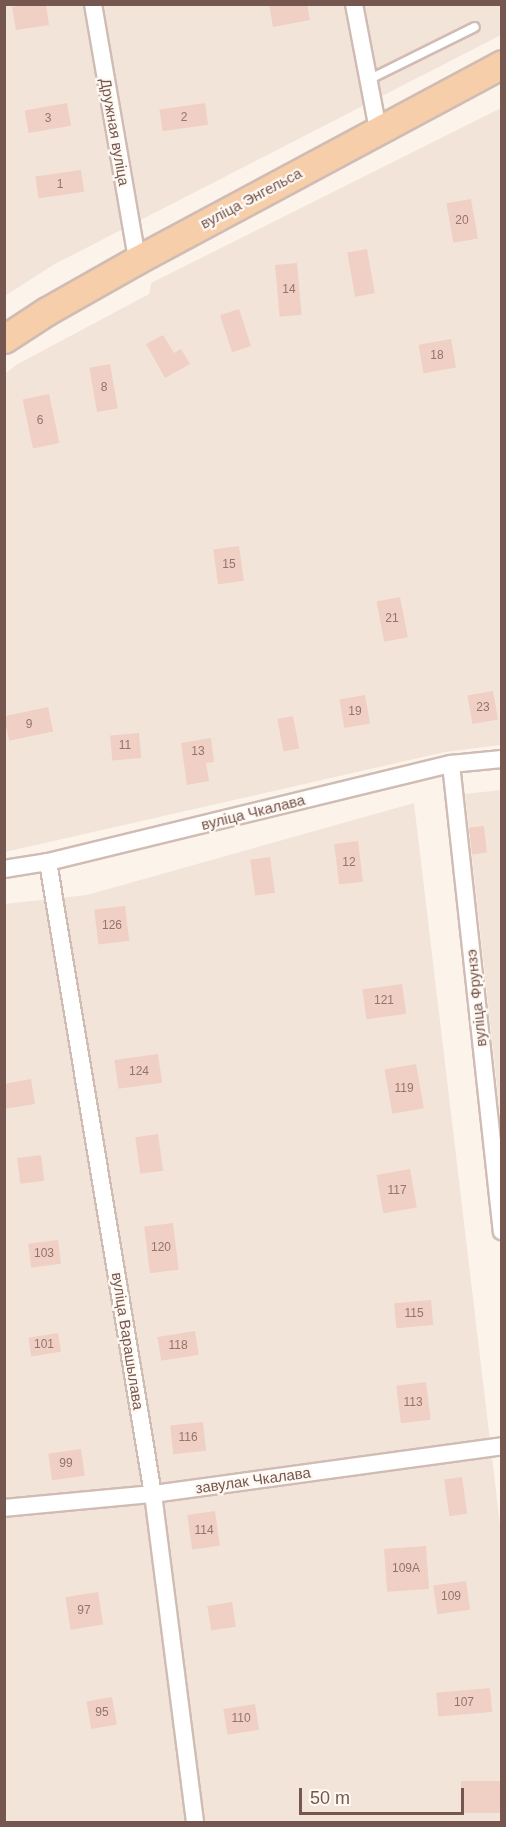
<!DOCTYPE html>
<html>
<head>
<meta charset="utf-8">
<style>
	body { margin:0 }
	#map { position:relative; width:506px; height:1827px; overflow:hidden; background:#fcf3eb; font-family:Helvetica,sans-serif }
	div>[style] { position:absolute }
	.residential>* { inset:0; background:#f3e4da }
	.building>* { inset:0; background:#f0cfc4; transform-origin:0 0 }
	.roads { filter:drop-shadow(2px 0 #d0bcb3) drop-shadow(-2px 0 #d0bcb3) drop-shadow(0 2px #d0bcb3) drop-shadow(0 -2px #d0bcb3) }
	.service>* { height:8px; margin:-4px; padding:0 4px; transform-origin:4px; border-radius:4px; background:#fff }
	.minor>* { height:16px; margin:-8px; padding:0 8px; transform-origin:8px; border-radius:8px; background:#fff }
	.primary>* { height:27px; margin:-13.5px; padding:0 13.5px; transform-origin:13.5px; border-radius:13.5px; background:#f6cea9 }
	span { translate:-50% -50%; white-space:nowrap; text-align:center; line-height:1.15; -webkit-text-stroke:4.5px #fef8f2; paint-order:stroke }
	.number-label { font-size:12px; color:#94756c }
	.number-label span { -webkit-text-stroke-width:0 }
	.street-label { font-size:15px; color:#76574f }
	.frame { position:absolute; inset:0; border:6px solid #76574f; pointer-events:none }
	.scale { position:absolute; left:299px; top:1788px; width:165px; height:27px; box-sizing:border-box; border:3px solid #76574f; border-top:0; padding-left:8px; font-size:18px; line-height:21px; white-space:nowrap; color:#76574f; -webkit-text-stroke:4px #fef8f2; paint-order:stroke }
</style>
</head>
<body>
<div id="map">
	<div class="residential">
		<div style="clip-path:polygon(5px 5px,501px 5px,501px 35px,53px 265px,5px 296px)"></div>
		<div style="clip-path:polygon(501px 108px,501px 745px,445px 752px,5px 852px,5px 374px,16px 365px,149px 294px,151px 283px)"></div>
		<div style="clip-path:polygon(501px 790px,501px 1122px,465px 794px)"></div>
		<div style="clip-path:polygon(414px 803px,501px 1533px,501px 1822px,5px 1822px,4px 904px,87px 895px)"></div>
	</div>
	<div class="building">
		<div style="clip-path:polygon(29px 4px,46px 4px,49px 25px,16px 30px,12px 7px)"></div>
		<div style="clip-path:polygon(269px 4px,307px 4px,310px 20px,273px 27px)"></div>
		<div style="left:67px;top:103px;width:23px;height:43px;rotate:80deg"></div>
		<div style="left:205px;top:103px;width:22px;height:46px;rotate:82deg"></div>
		<div style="left:81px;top:170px;width:22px;height:46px;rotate:82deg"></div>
		<div style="left:471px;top:199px;width:40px;height:25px;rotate:80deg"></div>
		<div style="left:367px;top:249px;width:45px;height:20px;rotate:80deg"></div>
		<div style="left:297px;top:263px;width:52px;height:22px;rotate:85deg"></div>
		<div style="left:239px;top:309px;width:39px;height:20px;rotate:72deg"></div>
		<div style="clip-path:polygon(163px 335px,174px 353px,181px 349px,190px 364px,165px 378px,146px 344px)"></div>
		<div style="left:451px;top:339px;width:29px;height:33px;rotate:80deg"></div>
		<div style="left:110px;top:364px;width:45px;height:21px;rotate:80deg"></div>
		<div style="left:49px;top:394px;width:50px;height:27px;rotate:78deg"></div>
		<div style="left:239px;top:546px;width:35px;height:26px;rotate:82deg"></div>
		<div style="left:400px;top:597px;width:41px;height:24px;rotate:79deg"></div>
		<div style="left:493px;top:691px;width:29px;height:26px;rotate:80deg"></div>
		<div style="left:365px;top:695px;width:29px;height:26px;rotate:80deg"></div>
		<div style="left:48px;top:707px;width:25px;height:45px;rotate:78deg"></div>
		<div style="left:293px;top:716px;width:33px;height:16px;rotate:79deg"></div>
		<div style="left:139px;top:733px;width:25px;height:29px;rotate:85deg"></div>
		<div style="clip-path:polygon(211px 738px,214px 762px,206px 763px,209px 781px,187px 785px,181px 743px)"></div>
		<div style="left:484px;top:826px;width:27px;height:15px;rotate:84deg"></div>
		<div style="left:358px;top:841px;width:41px;height:24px;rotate:83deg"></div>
		<div style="left:270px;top:857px;width:36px;height:20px;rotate:82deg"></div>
		<div style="left:125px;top:906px;width:35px;height:31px;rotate:83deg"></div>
		<div style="left:402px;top:984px;width:30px;height:40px;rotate:82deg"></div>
		<div style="left:158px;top:1054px;width:29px;height:44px;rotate:82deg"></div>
		<div style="left:416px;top:1064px;width:45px;height:32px;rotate:80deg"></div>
		<div style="clip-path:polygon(31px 1079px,35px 1104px,4px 1109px,4px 1084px)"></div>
		<div style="left:158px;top:1134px;width:37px;height:23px;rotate:82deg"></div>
		<div style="left:41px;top:1155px;width:26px;height:24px;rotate:83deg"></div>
		<div style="left:410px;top:1169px;width:39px;height:34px;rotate:80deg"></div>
		<div style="left:173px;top:1223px;width:47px;height:29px;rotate:83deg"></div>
		<div style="left:58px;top:1240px;width:24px;height:30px;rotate:83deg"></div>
		<div style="left:431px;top:1300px;width:25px;height:37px;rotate:85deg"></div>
		<div style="left:195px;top:1331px;width:24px;height:38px;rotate:81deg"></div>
		<div style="left:58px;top:1333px;width:19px;height:30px;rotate:81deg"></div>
		<div style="left:426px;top:1382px;width:38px;height:30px;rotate:83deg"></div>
		<div style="left:203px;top:1422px;width:29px;height:33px;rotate:84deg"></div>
		<div style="left:81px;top:1449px;width:27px;height:33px;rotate:82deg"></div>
		<div style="left:462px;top:1477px;width:37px;height:18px;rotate:82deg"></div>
		<div style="left:215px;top:1511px;width:35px;height:28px;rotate:82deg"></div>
		<div style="left:426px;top:1546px;width:43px;height:42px;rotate:86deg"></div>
		<div style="left:466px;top:1581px;width:29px;height:33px;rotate:82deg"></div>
		<div style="left:98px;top:1592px;width:33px;height:33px;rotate:81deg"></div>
		<div style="left:232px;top:1602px;width:25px;height:25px;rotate:81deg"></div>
		<div style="left:490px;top:1688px;width:24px;height:54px;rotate:85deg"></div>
		<div style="left:112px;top:1697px;width:28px;height:26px;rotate:80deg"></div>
		<div style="left:255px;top:1704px;width:26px;height:32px;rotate:81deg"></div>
		<div style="left:501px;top:1781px;width:32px;height:40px;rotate:90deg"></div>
	</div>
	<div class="roads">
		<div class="service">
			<div style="left:368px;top:80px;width:119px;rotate:-26.4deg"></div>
		</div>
		<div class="minor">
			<div style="left:93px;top:4px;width:260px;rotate:80.2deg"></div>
			<div style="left:354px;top:4px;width:128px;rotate:79.2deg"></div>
			<div style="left:451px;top:764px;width:470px;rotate:83.8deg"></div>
			<div style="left:48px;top:862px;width:641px;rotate:80.57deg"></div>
			<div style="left:153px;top:1494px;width:331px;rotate:82.7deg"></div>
			<div style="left:4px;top:869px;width:45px;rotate:-9deg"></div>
			<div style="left:48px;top:862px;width:415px;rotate:-13.7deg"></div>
			<div style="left:451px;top:764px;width:51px;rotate:-5.6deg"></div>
			<div style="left:4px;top:1508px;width:150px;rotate:-5.4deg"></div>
			<div style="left:153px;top:1494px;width:352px;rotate:-7.8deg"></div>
		</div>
		<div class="primary">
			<div style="left:4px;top:339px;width:51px;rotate:-33.1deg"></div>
			<div style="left:47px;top:311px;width:103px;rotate:-29.5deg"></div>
			<div style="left:137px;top:260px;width:414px;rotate:-28.2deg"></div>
		</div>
	</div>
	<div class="number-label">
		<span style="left:184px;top:118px">2</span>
		<span style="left:48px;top:119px">3</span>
		<span style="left:60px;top:185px">1</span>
		<span style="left:462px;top:221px">20</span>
		<span style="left:289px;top:290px">14</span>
		<span style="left:437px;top:356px">18</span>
		<span style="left:104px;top:388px">8</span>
		<span style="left:40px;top:421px">6</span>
		<span style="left:229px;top:565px">15</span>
		<span style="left:392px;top:619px">21</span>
		<span style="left:483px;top:708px">23</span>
		<span style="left:355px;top:712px">19</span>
		<span style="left:29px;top:725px">9</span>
		<span style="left:125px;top:746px">11</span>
		<span style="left:198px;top:752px">13</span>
		<span style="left:349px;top:863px">12</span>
		<span style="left:112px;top:926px">126</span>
		<span style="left:384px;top:1001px">121</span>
		<span style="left:139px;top:1072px">124</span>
		<span style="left:404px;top:1089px">119</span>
		<span style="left:397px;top:1191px">117</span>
		<span style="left:161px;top:1248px">120</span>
		<span style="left:44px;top:1254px">103</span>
		<span style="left:414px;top:1314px">115</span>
		<span style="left:44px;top:1345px">101</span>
		<span style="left:178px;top:1346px">118</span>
		<span style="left:413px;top:1403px">113</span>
		<span style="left:188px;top:1438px">116</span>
		<span style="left:66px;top:1464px">99</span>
		<span style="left:204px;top:1531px">114</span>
		<span style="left:406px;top:1569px">109А</span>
		<span style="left:451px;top:1597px">109</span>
		<span style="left:84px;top:1611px">97</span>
		<span style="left:464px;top:1703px">107</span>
		<span style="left:102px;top:1713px">95</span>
		<span style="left:241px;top:1719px">110</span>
	</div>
	<div class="street-label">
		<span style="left:115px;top:132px;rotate:80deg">Дружная вуліца</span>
		<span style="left:251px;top:198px;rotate:-28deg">вуліца Энгельса</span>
		<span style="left:253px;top:812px;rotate:-14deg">вуліца Чкалава</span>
		<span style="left:476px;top:998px;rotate:-96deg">вуліца Фрунзэ</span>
		<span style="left:128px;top:1341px;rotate:81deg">вуліца Варашылава</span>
		<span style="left:253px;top:1480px;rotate:-8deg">завулак Чкалава</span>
	</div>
	<div class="frame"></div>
	<div class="scale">50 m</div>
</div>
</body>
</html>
